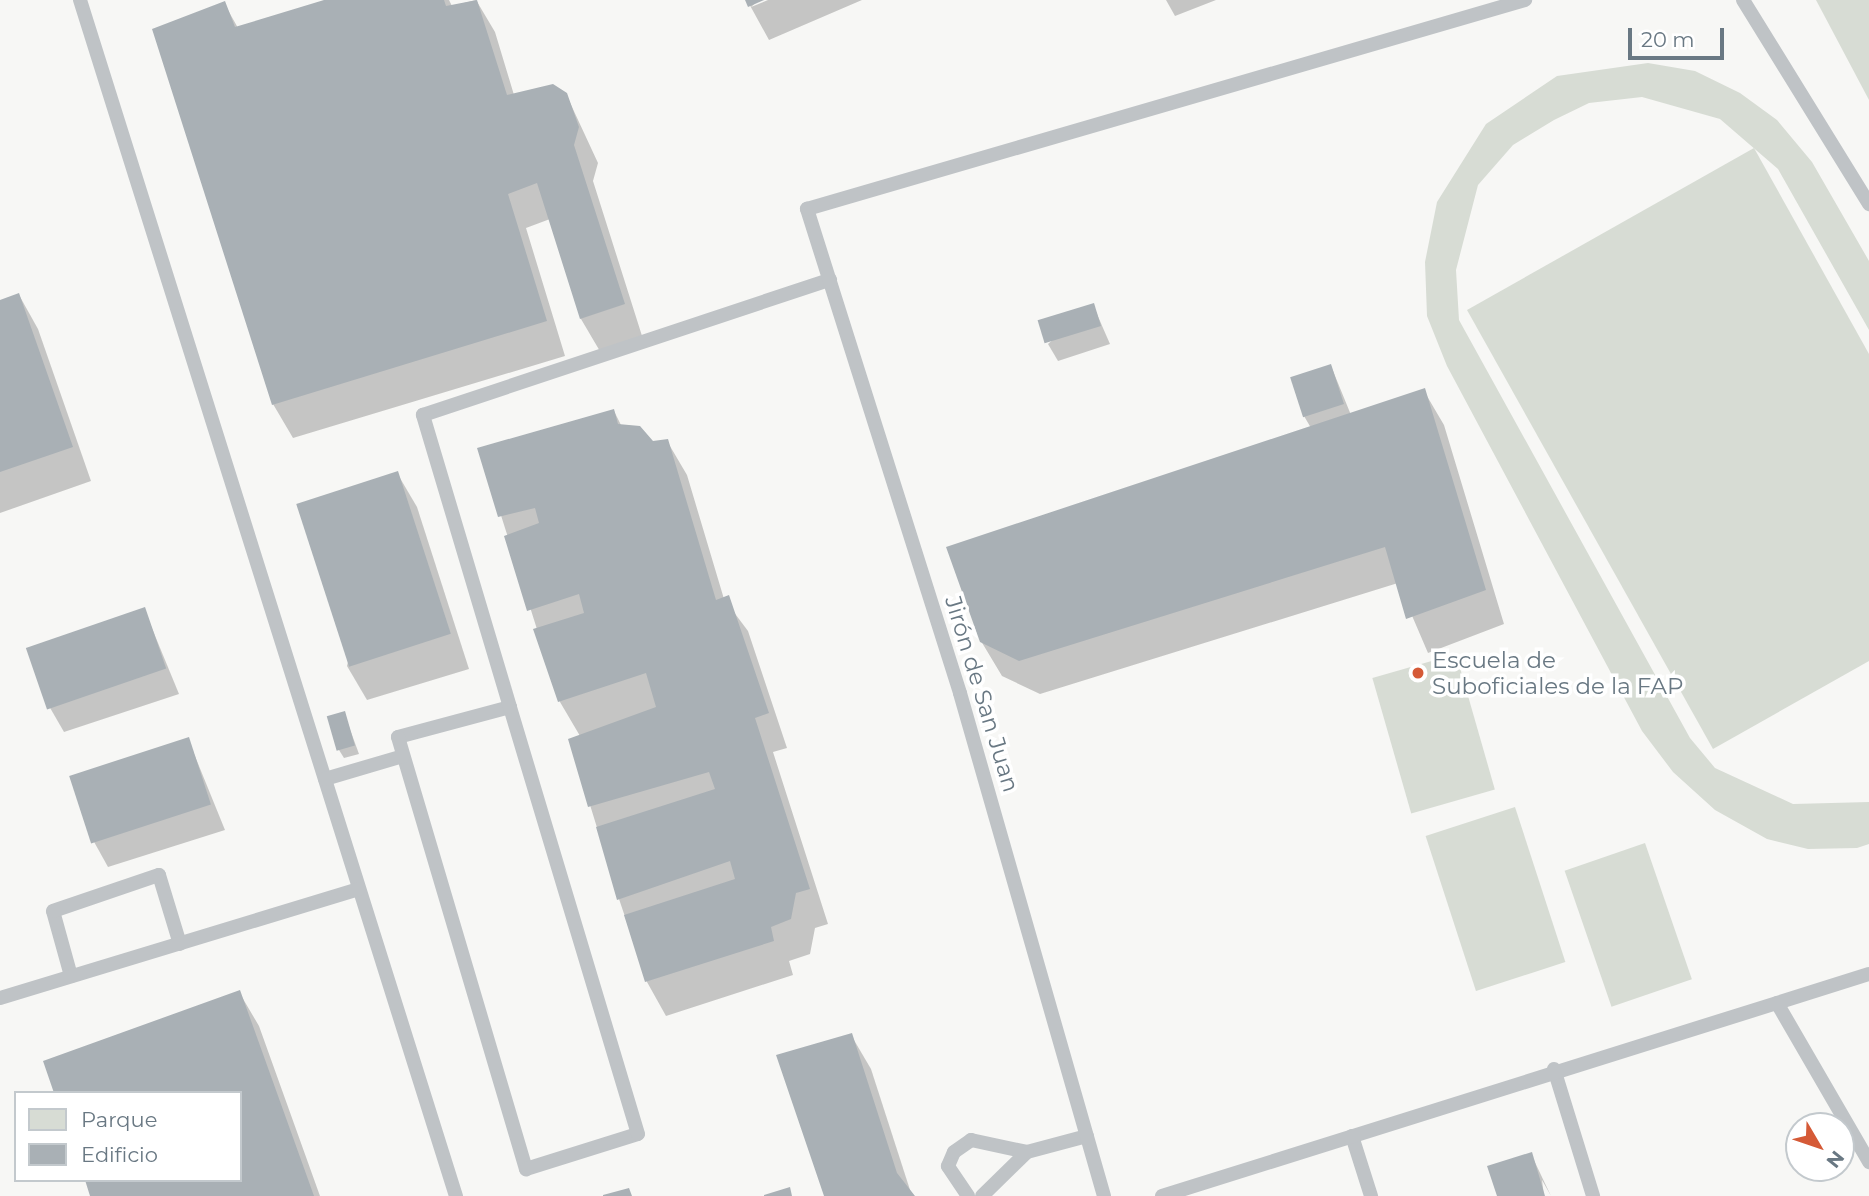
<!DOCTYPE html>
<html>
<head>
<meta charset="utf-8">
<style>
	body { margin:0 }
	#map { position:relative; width:1869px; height:1196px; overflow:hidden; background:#f7f7f5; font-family:Montserrat,sans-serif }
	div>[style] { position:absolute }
	.green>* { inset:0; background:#d7dcd4; transform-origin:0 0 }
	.shadow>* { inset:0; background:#0003 }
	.building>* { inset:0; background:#a9b0b5; transform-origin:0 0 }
	.lane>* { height:14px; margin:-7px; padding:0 7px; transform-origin:7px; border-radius:7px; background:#bfc3c6 }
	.dots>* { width:19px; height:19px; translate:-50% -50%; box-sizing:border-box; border:4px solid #fff; border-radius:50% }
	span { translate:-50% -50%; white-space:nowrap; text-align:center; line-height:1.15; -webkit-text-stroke:7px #fff; paint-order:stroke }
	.poi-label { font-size:23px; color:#697883 }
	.left { translate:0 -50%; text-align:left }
	.street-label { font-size:23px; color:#697883 }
	.legend { position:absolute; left:14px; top:1091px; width:228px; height:91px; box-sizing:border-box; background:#fff; border:2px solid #c3c9cd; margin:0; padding:9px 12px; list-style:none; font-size:21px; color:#697883 }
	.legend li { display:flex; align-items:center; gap:14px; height:35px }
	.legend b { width:35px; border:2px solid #c3c9cd }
	.north { position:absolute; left:1785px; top:1112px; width:70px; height:70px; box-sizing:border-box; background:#fff; border:2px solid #c3c9cd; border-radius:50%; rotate:129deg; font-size:19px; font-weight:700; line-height:28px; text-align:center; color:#697883 }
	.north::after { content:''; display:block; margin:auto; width:24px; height:32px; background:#d55a37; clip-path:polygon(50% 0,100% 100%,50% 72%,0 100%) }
	.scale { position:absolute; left:1628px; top:28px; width:96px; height:32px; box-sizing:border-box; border:4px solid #697883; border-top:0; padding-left:9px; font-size:21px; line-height:24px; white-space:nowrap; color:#697883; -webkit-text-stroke:5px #fff; paint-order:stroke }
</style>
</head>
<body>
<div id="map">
	<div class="green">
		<div style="clip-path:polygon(1816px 0,1869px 0,1869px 100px)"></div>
		<div style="clip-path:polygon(1648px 63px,1695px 71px,1740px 93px,1777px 120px,1812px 162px,1869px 261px,1869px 330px,1778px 169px,1720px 119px,1642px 97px,1589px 103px,1554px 120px,1513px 145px,1478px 185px,1456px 270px,1459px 320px,1690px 738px,1715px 768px,1793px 804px,1869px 802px,1869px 844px,1857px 848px,1808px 849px,1767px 839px,1715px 810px,1673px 772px,1642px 731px,1447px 366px,1427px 316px,1425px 262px,1437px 202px,1486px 124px,1557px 76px)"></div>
		<div style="clip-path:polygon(1754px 148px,1869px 354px,1869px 661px,1713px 749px,1467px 310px)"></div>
		<div style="left:1456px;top:654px;width:141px;height:87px;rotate:74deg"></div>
		<div style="left:1515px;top:807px;width:163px;height:94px;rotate:72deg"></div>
		<div style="left:1645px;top:843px;width:144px;height:85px;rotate:71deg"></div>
	</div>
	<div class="shadow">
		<div style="clip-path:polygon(331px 0,449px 0,452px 6px,476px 0,495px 32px,514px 95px,566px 94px,598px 163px,593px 181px,643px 339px,601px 353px,581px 319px,550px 219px,526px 228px,565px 356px,293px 438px,273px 404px,224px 3px,238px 28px)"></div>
		<div style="clip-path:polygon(747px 0,759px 0,751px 7px,768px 0,862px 0,769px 40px)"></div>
		<div style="clip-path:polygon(1166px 0,1216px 0,1175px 16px)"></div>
		<div style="clip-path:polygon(19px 295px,38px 329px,91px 481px,0 513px,0 301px)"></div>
		<div style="clip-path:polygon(1093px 305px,1110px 344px,1058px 361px,1048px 344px)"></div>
		<div style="clip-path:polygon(1331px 366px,1351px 415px,1424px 391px,1444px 425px,1504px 624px,1428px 653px,1398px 583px,1040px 694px,1002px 676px,981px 641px,1311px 428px,1304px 416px)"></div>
		<div style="clip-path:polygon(614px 411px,621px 425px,653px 443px,667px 441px,687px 475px,724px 599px,748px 631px,787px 748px,773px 752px,828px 924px,815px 928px,810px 954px,789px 961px,793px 975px,666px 1016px,647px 982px,619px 899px,570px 740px,580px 736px,560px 702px,480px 449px)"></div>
		<div style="clip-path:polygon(397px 473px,417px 507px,469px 669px,367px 700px,347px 666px)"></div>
		<div style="clip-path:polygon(144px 609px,179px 694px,64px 732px,49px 706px)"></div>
		<div style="clip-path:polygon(344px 713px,359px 754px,344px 758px,339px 750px)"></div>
		<div style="clip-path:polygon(188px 739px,225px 830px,108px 867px,93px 840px)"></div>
		<div style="clip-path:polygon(239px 992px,259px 1026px,320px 1196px,92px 1196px,240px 1180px)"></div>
		<div style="clip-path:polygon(851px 1035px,871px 1069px,911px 1193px,825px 1196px)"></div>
		<div style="clip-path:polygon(1531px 1154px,1551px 1196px,1542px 1180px,1544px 1196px,1499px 1196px)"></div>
	</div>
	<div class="building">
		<div style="clip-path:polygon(324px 0,444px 0,446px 6px,477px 0,507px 95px,553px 84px,567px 93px,579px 127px,574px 145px,625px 304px,580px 319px,537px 183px,508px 194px,547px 321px,272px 405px,152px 29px,225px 1px,235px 27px)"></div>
		<div style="clip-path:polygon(745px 0,764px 0,748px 7px)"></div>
		<div style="clip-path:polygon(19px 293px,73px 447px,0 472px,0 300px)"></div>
		<div style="left:1094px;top:303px;width:24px;height:59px;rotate:73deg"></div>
		<div style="left:1331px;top:364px;width:42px;height:43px;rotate:72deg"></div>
		<div style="clip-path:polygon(1425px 388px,1486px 590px,1406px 619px,1385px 547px,1019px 661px,980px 642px,946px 547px)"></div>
		<div style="clip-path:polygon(614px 409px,618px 424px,640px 426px,653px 441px,668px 439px,716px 600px,729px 595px,769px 713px,755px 718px,810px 889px,796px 893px,791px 919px,771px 927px,774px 941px,645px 982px,624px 915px,735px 879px,730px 861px,617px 900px,596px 827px,715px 789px,709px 772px,588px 807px,568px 739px,656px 707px,646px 673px,558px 702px,533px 629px,584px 613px,579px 594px,527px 611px,504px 536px,539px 523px,535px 508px,498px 517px,477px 448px)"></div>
		<div style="left:398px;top:471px;width:171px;height:107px;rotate:72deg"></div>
		<div style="left:145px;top:607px;width:65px;height:126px;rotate:71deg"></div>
		<div style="left:345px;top:711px;width:36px;height:19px;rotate:74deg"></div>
		<div style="left:189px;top:737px;width:71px;height:126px;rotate:72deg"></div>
		<div style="clip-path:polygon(240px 990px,314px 1196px,90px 1196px,85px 1180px,240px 1180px,240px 1093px,54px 1093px,43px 1061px)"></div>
		<div style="clip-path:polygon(852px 1033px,897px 1173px,915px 1196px,824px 1196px,776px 1055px)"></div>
		<div style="clip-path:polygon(1532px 1152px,1545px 1196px,1497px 1196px,1487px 1166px)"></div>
		<div style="clip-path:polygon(790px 1187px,792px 1196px,764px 1196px,764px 1195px)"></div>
		<div style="clip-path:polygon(629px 1188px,632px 1196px,603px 1196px,603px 1195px)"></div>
	</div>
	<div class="lane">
		<div style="left:80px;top:0;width:1254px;rotate:72.55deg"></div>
		<div style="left:1743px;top:0;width:240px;rotate:58.3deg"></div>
		<div style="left:510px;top:707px;width:116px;rotate:165deg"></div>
		<div style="left:398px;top:737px;width:451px;rotate:73.5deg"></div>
		<div style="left:526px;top:1169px;width:117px;rotate:-17.4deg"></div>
		<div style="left:638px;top:1134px;width:446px;rotate:-106.7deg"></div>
		<div style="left:510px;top:707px;width:305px;rotate:-106.6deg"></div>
		<div style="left:423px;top:415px;width:429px;rotate:-18.4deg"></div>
		<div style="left:325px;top:779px;width:81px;rotate:-16.4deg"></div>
		<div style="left:71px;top:976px;width:67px;rotate:-105.5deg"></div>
		<div style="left:53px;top:911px;width:112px;rotate:-18.8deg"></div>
		<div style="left:159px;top:875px;width:72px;rotate:73.1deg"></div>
		<div style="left:0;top:998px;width:375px;rotate:-16.9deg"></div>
		<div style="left:1777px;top:1003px;width:184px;rotate:59.9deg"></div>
		<div style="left:1554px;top:1069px;width:133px;rotate:72.9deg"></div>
		<div style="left:1352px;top:1136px;width:63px;rotate:72.4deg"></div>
		<div style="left:968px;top:1196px;width:36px;rotate:-124deg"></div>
		<div style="left:948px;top:1166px;width:15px;rotate:-67deg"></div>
		<div style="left:954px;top:1152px;width:21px;rotate:-35deg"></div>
		<div style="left:971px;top:1140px;width:57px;rotate:12.1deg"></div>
		<div style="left:1027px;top:1152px;width:62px;rotate:-14.9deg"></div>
		<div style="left:982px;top:1196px;width:63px;rotate:-44.4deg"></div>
		<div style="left:1104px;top:1196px;width:523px;rotate:-105.98deg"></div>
		<div style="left:960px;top:693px;width:508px;rotate:-107.54deg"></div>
		<div style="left:807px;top:209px;width:748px;rotate:-16.23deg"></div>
		<div style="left:1162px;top:1196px;width:741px;rotate:-17.43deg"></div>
	</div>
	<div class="dots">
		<div style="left:1418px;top:673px;background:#d55a37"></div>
	</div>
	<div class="poi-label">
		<span class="left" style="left:1432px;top:673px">Escuela de<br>Suboficiales de la FAP</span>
	</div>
	<div class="street-label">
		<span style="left:982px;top:694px;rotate:73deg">Jirón de San Juan</span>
	</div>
	<ul class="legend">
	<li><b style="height:19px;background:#d7dcd4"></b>Parque</li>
	<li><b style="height:19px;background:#a9b0b5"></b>Edificio</li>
	</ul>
	<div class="north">N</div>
	<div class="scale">20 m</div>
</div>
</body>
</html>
